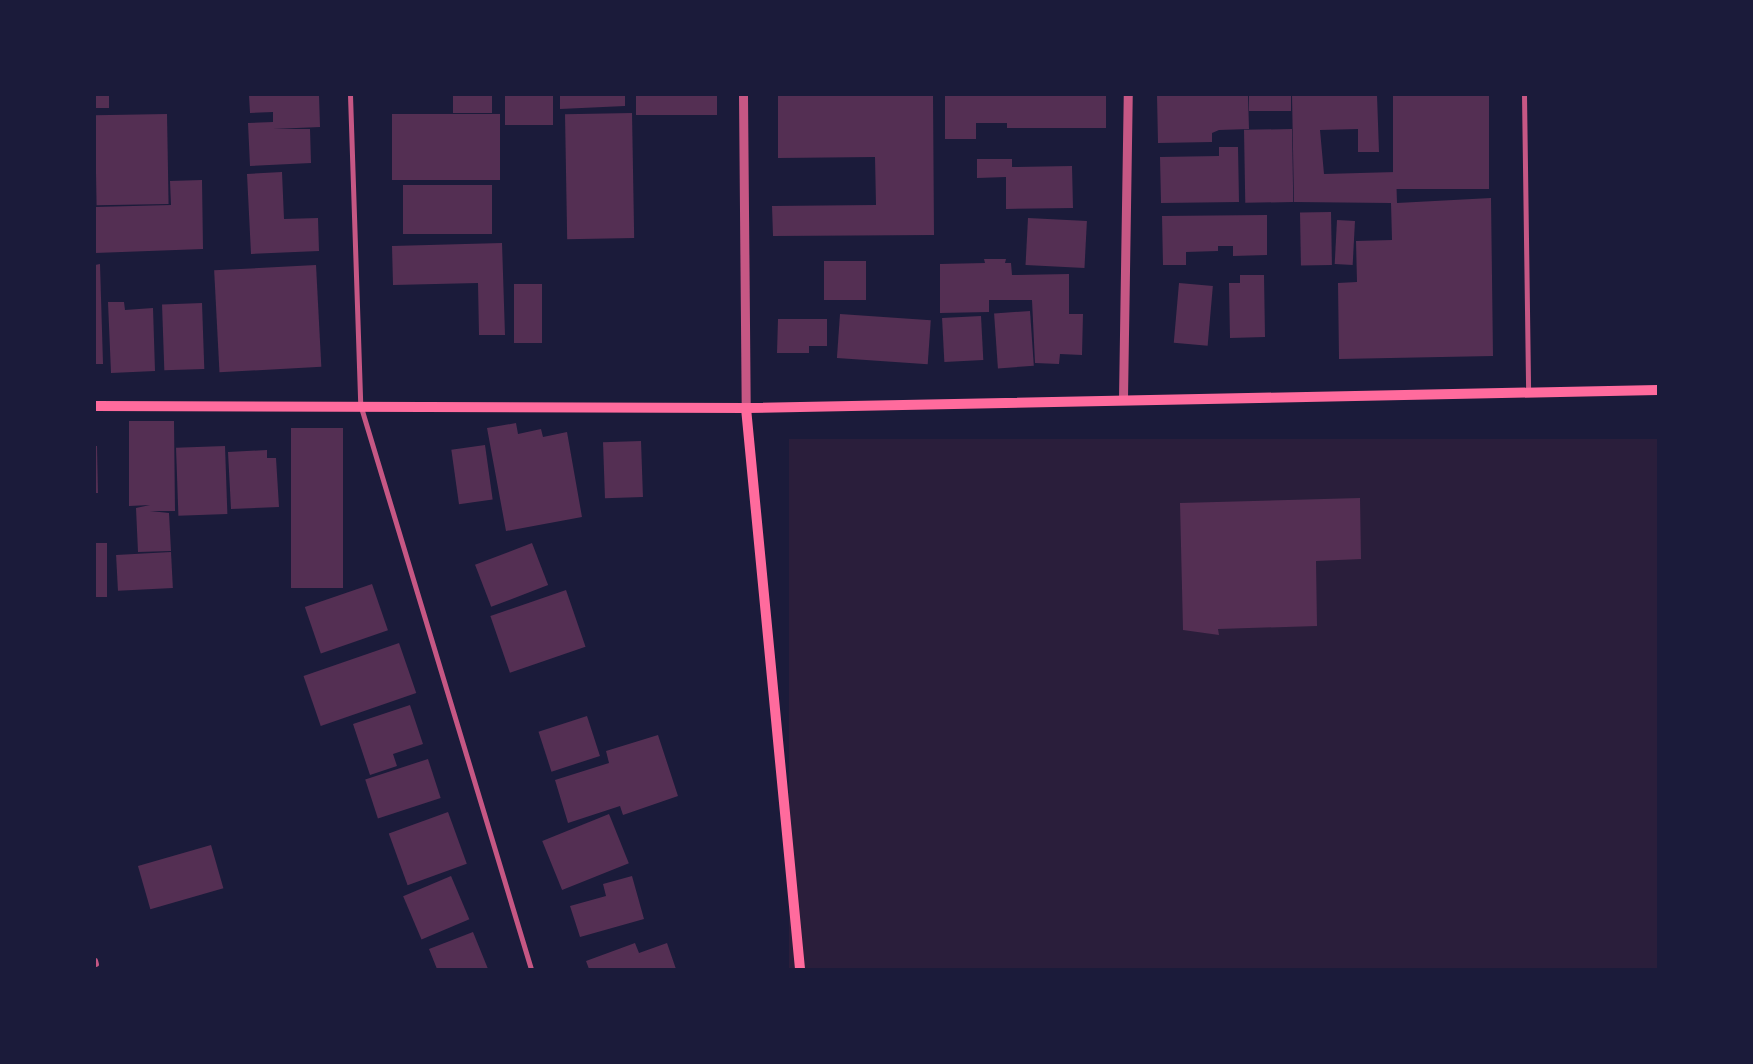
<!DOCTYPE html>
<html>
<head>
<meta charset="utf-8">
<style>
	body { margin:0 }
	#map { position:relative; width:1753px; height:1064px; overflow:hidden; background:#1b1b3a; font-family:"PT Sans Narrow",sans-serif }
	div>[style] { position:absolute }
	.green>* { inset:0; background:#2a1e3b; transform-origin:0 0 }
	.building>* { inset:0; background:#542f53; transform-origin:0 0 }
	.minor>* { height:5px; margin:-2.5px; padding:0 2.5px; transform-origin:2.5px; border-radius:2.5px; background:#c65784 }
	.tertiary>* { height:9px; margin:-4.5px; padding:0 4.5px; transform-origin:4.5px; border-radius:4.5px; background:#c65784 }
	.secondary>* { height:10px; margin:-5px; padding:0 5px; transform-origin:5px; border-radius:5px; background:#ff6b9d }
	span { translate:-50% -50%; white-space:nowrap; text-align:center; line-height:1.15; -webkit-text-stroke:4px #1b1b3a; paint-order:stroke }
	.frame { position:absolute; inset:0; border:96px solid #1b1b3a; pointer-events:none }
</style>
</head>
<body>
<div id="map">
	<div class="green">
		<div style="left:1658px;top:439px;width:530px;height:869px;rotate:90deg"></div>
	</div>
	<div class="building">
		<div style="left:95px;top:95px;width:14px;height:13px"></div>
		<div style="clip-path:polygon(249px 95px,319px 95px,320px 127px,273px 129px,310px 129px,311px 163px,250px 166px,248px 123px,273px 122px,273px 112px,250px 113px)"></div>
		<div style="left:453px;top:95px;width:39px;height:18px"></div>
		<div style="left:505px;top:95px;width:48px;height:30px"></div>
		<div style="clip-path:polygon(560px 95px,625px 95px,625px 106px,560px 109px)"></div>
		<div style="left:636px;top:95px;width:81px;height:20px"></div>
		<div style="clip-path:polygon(778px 95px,933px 95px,934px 235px,773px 236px,772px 206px,876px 205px,875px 157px,778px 158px)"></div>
		<div style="clip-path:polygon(945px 95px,1106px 95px,1106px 128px,1007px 128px,1007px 123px,976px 123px,976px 139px,945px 139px)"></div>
		<div style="clip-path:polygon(1157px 95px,1248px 95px,1249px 129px,1219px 130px,1212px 133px,1212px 142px,1158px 143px)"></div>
		<div style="left:1249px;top:95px;width:42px;height:16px"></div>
		<div style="clip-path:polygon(1292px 95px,1377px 95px,1379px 152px,1358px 152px,1358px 129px,1320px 130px,1324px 174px,1396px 172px,1397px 203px,1491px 198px,1493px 356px,1339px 359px,1338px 283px,1357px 282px,1356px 241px,1392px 240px,1391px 203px,1294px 202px)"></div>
		<div style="left:1393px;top:95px;width:96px;height:94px"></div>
		<div style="left:632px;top:113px;width:125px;height:67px;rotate:89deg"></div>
		<div style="left:167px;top:114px;width:90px;height:72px;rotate:89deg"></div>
		<div style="left:500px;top:114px;width:66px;height:108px;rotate:90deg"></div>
		<div style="left:1292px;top:129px;width:73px;height:48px;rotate:89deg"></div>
		<div style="clip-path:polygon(1219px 147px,1238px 147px,1239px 202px,1161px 203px,1160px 157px,1219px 156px)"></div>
		<div style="clip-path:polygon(977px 159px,1012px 159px,1012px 167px,1072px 166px,1073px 208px,1006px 209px,1006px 177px,977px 178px)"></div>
		<div style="clip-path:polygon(282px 172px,284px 219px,318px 218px,319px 251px,251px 254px,247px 174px)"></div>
		<div style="clip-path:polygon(202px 180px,203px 249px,95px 253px,95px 207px,171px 205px,170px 181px)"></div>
		<div style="left:492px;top:185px;width:49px;height:89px;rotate:90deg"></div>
		<div style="left:1331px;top:212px;width:53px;height:31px;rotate:89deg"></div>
		<div style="clip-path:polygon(1267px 215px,1267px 255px,1233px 256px,1233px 246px,1218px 246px,1218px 251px,1186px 252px,1186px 265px,1163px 265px,1162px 216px)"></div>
		<div style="left:1028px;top:218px;width:59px;height:47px;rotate:3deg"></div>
		<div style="left:1337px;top:220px;width:18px;height:44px;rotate:3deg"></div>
		<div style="clip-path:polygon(502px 243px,505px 335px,479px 335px,478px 283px,393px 285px,392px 246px)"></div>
		<div style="clip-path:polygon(984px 259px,1006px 259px,1005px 263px,1011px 263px,1012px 275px,1069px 274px,1069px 314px,1083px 314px,1082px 355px,1060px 354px,1059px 364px,1035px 363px,1032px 300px,989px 300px,989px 312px,940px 313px,940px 264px,985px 263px)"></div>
		<div style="left:824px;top:261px;width:42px;height:39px"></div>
		<div style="clip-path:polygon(100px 264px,103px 364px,95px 364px,95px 265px)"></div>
		<div style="left:316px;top:265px;width:102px;height:102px;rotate:87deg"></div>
		<div style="clip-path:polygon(1240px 275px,1264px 275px,1265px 337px,1230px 338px,1229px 283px,1240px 283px)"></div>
		<div style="left:1179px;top:283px;width:34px;height:60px;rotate:5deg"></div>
		<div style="left:514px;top:284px;width:28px;height:59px"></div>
		<div style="clip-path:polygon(108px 302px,124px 302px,125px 310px,153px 308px,155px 371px,111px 373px)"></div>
		<div style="left:202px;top:303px;width:66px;height:40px;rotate:88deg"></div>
		<div style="left:1030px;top:311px;width:55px;height:36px;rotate:86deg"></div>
		<div style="left:840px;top:314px;width:91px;height:44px;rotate:4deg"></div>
		<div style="left:981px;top:316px;width:44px;height:39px;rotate:87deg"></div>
		<div style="clip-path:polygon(778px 319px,827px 319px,827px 346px,809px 346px,809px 353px,777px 353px)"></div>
		<div style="clip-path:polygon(129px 421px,174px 421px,175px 511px,150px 511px,169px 513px,171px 551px,138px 552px,136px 508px,150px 505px,129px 506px)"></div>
		<div style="clip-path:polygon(516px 423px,518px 434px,541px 429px,543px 437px,567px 432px,582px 517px,506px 531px,487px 428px)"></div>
		<div style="left:291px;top:428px;width:52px;height:160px"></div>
		<div style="left:641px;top:441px;width:56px;height:38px;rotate:88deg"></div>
		<div style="left:485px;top:445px;width:55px;height:34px;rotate:82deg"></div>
		<div style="clip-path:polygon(95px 446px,97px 446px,98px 493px,95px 493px)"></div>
		<div style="left:225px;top:446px;width:68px;height:49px;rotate:88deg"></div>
		<div style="clip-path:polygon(267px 450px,267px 458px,276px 458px,279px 507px,231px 509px,228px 452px)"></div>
		<div style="clip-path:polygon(1360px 498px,1361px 559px,1316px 561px,1317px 626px,1218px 629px,1219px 635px,1183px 630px,1180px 503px)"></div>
		<div style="left:95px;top:543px;width:12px;height:54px"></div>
		<div style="left:532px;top:543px;width:45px;height:61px;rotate:69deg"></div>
		<div style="left:171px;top:552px;width:36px;height:55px;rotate:87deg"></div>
		<div style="left:372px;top:584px;width:49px;height:71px;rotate:71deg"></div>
		<div style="left:566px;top:590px;width:60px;height:80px;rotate:71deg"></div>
		<div style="left:399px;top:643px;width:53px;height:101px;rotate:71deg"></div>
		<div style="clip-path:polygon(410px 705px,423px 744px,393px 754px,397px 766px,370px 775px,353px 724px)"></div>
		<div style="left:587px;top:716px;width:42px;height:51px;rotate:72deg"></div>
		<div style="clip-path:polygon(658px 735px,678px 796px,623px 815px,620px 806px,568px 823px,555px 780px,609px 763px,606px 751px)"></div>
		<div style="left:428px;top:759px;width:41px;height:66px;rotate:72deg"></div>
		<div style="left:448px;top:812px;width:55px;height:63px;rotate:70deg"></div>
		<div style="left:609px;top:814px;width:53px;height:72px;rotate:68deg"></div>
		<div style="left:211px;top:845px;width:45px;height:76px;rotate:74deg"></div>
		<div style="left:451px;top:876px;width:47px;height:52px;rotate:67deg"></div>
		<div style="clip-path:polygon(632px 876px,644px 919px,580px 937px,570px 906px,606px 896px,603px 884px)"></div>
		<div style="clip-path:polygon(473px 932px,488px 969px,437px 969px,429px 949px)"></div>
		<div style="clip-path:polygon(635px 943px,639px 953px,667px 943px,676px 969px,589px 969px,586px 961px)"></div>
	</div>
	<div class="minor">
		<div style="left:350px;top:95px;width:309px;rotate:88.1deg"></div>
		<div style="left:360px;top:404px;width:590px;rotate:73.16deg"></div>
		<div style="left:1524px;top:95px;width:296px;rotate:89.2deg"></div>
		<div style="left:95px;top:960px;width:4px;rotate:76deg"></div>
	</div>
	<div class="tertiary">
		<div style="left:743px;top:95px;width:313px;rotate:89.5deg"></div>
		<div style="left:1123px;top:398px;width:303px;rotate:-89.1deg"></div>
	</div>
	<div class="secondary">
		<div style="left:95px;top:406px;width:651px;rotate:0.18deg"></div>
		<div style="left:746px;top:408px;width:912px;rotate:-1.13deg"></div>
		<div style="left:746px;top:408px;width:564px;rotate:84.5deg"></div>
	</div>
	<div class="frame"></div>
</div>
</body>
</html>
